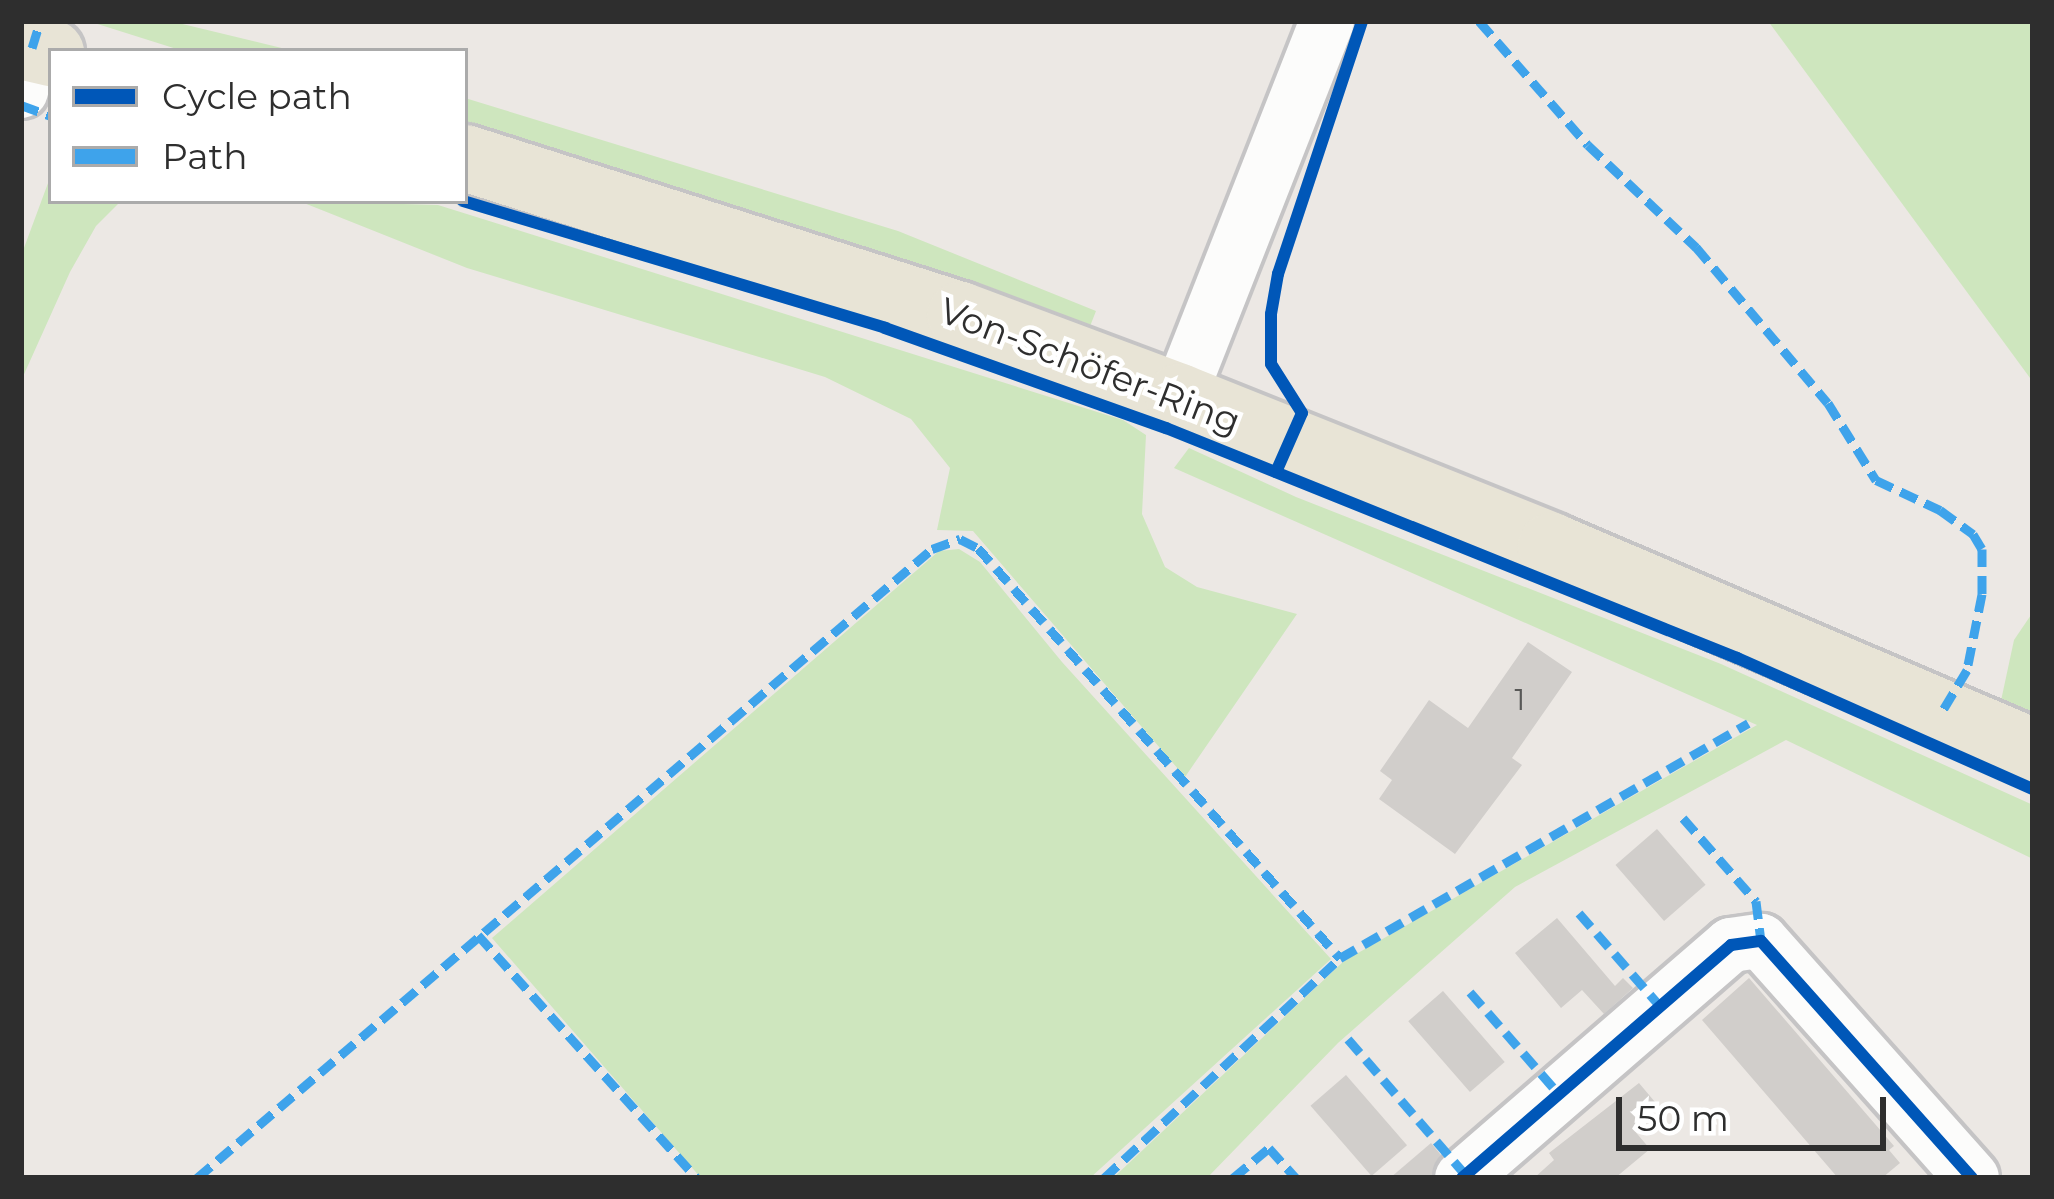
<!DOCTYPE html>
<html>
<head>
<meta charset="utf-8">
<style>
	body { margin:0 }
	#map { position:relative; width:2054px; height:1199px; overflow:hidden; background:#ece8e4; font-family:Montserrat,sans-serif }
	div>[style] { position:absolute }
	.green>* { inset:0; background:#cee6be }
	.building>* { inset:0; background:#d1cecb; transform-origin:0 0 }
	.roads { filter:drop-shadow(3px 0 #c5c4c5) drop-shadow(-3px 0 #c5c4c5) drop-shadow(0 3px #c5c4c5) drop-shadow(0 -3px #c5c4c5) }
	.minor>* { height:54px; margin:-27px; padding:0 27px; transform-origin:27px; border-radius:27px; background:#fcfcfb }
	.major>* { height:66px; margin:-33px; padding:0 33px; transform-origin:33px; border-radius:33px; background:#e8e4d6 }
	.quiet>* { height:9px; margin-top:-4.5px; transform-origin:0; background:repeating-linear-gradient(90deg,#3ea3eb 0 18px,transparent 0 27px) }
	.cycleway>* { height:12px; margin:-6px; padding:0 6px; transform-origin:6px; border-radius:6px; background:#0057b8 }
	span { translate:-50% -50%; white-space:nowrap; text-align:center; line-height:1.15; -webkit-text-stroke:9px #fff; paint-order:stroke }
	.number-label { font-size:30px; color:#585857 }
	.number-label span { -webkit-text-stroke-width:0 }
	.street-label { font-size:36px; color:#2e2e2e }
	.frame { position:absolute; inset:0; border:24px solid #2e2e2e; pointer-events:none }
	.legend { position:absolute; left:48px; top:48px; width:420px; height:156px; box-sizing:border-box; background:#fff; border:3px solid #ababab; margin:0; padding:15px 21px; list-style:none; font-size:36px; color:#2e2e2e }
	.legend li { display:flex; align-items:center; gap:24px; height:60px }
	.legend b { width:60px; border:3px solid #ababab }
	.scale { position:absolute; left:1616px; top:1097px; width:270px; height:54px; box-sizing:border-box; border:6px solid #2e2e2e; border-top:0; padding-left:15px; font-size:36px; line-height:42px; white-space:nowrap; color:#2e2e2e; -webkit-text-stroke:9px #fff; paint-order:stroke }
</style>
</head>
<body>
<div id="map">
	<div class="green">
		<div style="clip-path:polygon(88px 21px,170px 21px,294px 51px,183px 51px)"></div>
		<div style="clip-path:polygon(1768px 21px,2033px 21px,2033px 382px)"></div>
		<div style="clip-path:polygon(465px 98px,898px 231px,1096px 311px,1085px 339px,728px 204px,465px 125px)"></div>
		<div style="clip-path:polygon(51px 175px,51px 201px,121px 201px,96px 226px,70px 272px,21px 381px,21px 256px)"></div>
		<div style="clip-path:polygon(299px 201px,438px 205px,1123px 420px,1146px 435px,1142px 514px,1165px 567px,1197px 587px,1297px 614px,1185px 777px,973px 531px,937px 530px,950px 468px,911px 419px,825px 377px,467px 268px)"></div>
		<div style="clip-path:polygon(1189px 448px,1296px 497px,1721px 664px,2033px 805px,2033px 859px,1786px 740px,1515px 887px,1338px 1043px,1207px 1178px,1113px 1178px,1344px 961px,1757px 725px,1174px 468px)"></div>
		<div style="clip-path:polygon(959px 549px,980px 562px,1062px 662px,1331px 959px,1090px 1178px,701px 1178px,492px 938px,939px 551px)"></div>
		<div style="clip-path:polygon(2033px 612px,2033px 730px,1999px 710px,2014px 640px)"></div>
	</div>
	<div class="building">
		<div style="clip-path:polygon(1528px 642px,1572px 672px,1512px 758px,1522px 765px,1455px 854px,1379px 799px,1392px 780px,1380px 771px,1429px 700px,1468px 728px)"></div>
		<div style="left:1657px;top:829px;width:74px;height:55px;rotate:49deg"></div>
		<div style="clip-path:polygon(1557px 918px,1615px 986px,1623px 978px,1633px 988px,1604px 1014px,1582px 990px,1561px 1008px,1515px 953px)"></div>
		<div style="clip-path:polygon(1749px 978px,1894px 1146px,1889px 1150px,1900px 1163px,1882px 1178px,1838px 1178px,1702px 1020px)"></div>
		<div style="left:1443px;top:991px;width:94px;height:46px;rotate:49deg"></div>
		<div style="left:1346px;top:1075px;width:93px;height:47px;rotate:49deg"></div>
		<div style="clip-path:polygon(1639px 1083px,1660px 1108px,1633px 1129px,1650px 1149px,1615px 1178px,1534px 1178px,1554px 1160px,1549px 1153px)"></div>
		<div style="clip-path:polygon(1431px 1143px,1441px 1155px,1431px 1178px,1390px 1178px)"></div>
	</div>
	<div class="roads">
		<div class="minor">
			<div style="left:21px;top:91px;width:44px;rotate:-75.7deg"></div>
			<div style="left:1179px;top:397px;width:404px;rotate:-68.5deg"></div>
			<div style="left:1462px;top:1178px;width:356px;rotate:-40.9deg"></div>
			<div style="left:1731px;top:945px;width:30px;rotate:-8deg"></div>
			<div style="left:1761px;top:941px;width:317px;rotate:48.3deg"></div>
		</div>
		<div class="major">
			<div style="left:21px;top:46px;width:31px;rotate:13deg"></div>
			<div style="left:465px;top:158px;width:519px;rotate:17.6deg"></div>
			<div style="left:960px;top:315px;width:234px;rotate:20.5deg"></div>
			<div style="left:1179px;top:397px;width:401px;rotate:21.8deg"></div>
			<div style="left:1551px;top:546px;width:524px;rotate:23.14deg"></div>
		</div>
	</div>
	<div class="quiet">
		<div style="left:1479px;top:21px;width:165px;rotate:48.7deg"></div>
		<div style="left:1588px;top:145px;width:149px;rotate:43.4deg"></div>
		<div style="left:1696px;top:247px;width:204px;rotate:49.8deg"></div>
		<div style="left:1828px;top:403px;width:91px;rotate:58.1deg"></div>
		<div style="left:1876px;top:480px;width:71px;rotate:25.1deg"></div>
		<div style="left:1940px;top:510px;width:41px;rotate:36deg"></div>
		<div style="left:1973px;top:534px;width:17px;rotate:59deg"></div>
		<div style="left:1982px;top:549px;width:45px;rotate:90deg"></div>
		<div style="left:1982px;top:594px;width:77px;rotate:101.2deg"></div>
		<div style="left:1967px;top:670px;width:47px;rotate:121deg"></div>
		<div style="left:32px;top:48px;width:28px;rotate:-73deg"></div>
		<div style="left:21px;top:105px;width:32px;rotate:20deg"></div>
		<div style="left:1683px;top:818px;width:111px;rotate:48.7deg"></div>
		<div style="left:1756px;top:901px;width:40px;rotate:82.9deg"></div>
		<div style="left:1579px;top:913px;width:123px;rotate:48.9deg"></div>
		<div style="left:478px;top:935px;width:327px;rotate:48deg"></div>
		<div style="left:1470px;top:992px;width:135px;rotate:48.9deg"></div>
		<div style="left:1348px;top:1039px;width:180px;rotate:49.1deg"></div>
		<div style="left:197px;top:1178px;width:967px;rotate:-40.56deg"></div>
		<div style="left:932px;top:549px;width:30px;rotate:-20deg"></div>
		<div style="left:960px;top:539px;width:20px;rotate:27deg"></div>
		<div style="left:978px;top:548px;width:547px;rotate:48.56deg"></div>
		<div style="left:1104px;top:1178px;width:323px;rotate:-43deg"></div>
		<div style="left:1340px;top:958px;width:471px;rotate:-29.9deg"></div>
		<div style="left:1233px;top:1178px;width:47px;rotate:-39.8deg"></div>
		<div style="left:1269px;top:1148px;width:40px;rotate:48deg"></div>
	</div>
	<div class="cycleway">
		<div style="left:463px;top:201px;width:441px;rotate:16.7deg"></div>
		<div style="left:885px;top:328px;width:298px;rotate:19.6deg"></div>
		<div style="left:1166px;top:428px;width:616px;rotate:21.94deg"></div>
		<div style="left:1737px;top:658px;width:324px;rotate:23.9deg"></div>
		<div style="left:1276px;top:472px;width:64px;rotate:-66.2deg"></div>
		<div style="left:1302px;top:413px;width:58px;rotate:-122.3deg"></div>
		<div style="left:1271px;top:364px;width:50px;rotate:-90deg"></div>
		<div style="left:1271px;top:314px;width:41px;rotate:-80.1deg"></div>
		<div style="left:1278px;top:274px;width:267px;rotate:-71.6deg"></div>
		<div style="left:1462px;top:1178px;width:356px;rotate:-40.9deg"></div>
		<div style="left:1731px;top:945px;width:30px;rotate:-8deg"></div>
		<div style="left:1761px;top:941px;width:317px;rotate:48.3deg"></div>
	</div>
	<div class="number-label">
		<span style="left:1520px;top:700px">1</span>
	</div>
	<div class="street-label">
		<span style="left:1090px;top:366px;rotate:21deg">Von-Schöfer-Ring</span>
	</div>
	<div class="frame"></div>
	<ul class="legend">
	<li><b style="height:15px;background:#0057b8"></b>Cycle path</li>
	<li><b style="height:15px;background:#3ea3eb"></b>Path</li>
	</ul>
	<div class="scale">50 m</div>
</div>
</body>
</html>
